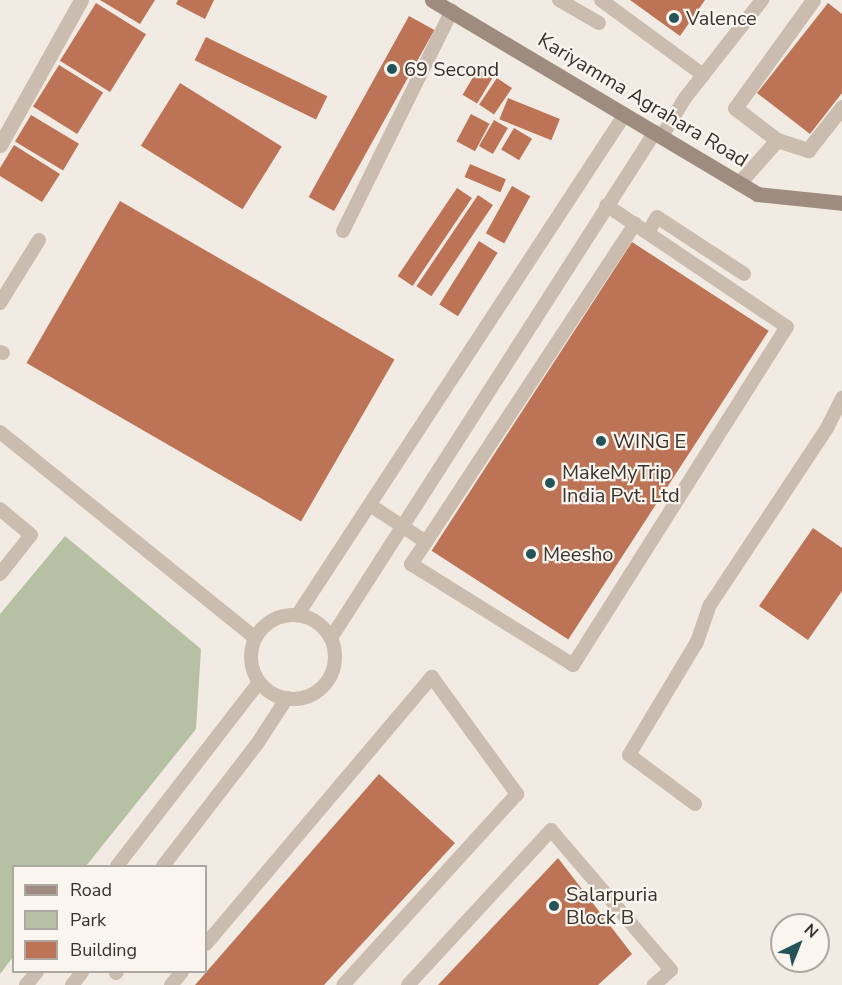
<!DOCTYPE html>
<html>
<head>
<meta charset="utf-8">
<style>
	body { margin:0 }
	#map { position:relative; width:842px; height:985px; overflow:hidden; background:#f2ebe3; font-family:"Nunito Sans",sans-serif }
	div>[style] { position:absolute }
	.green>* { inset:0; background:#b6c1a3 }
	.building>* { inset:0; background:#bd7356; transform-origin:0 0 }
	.lane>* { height:14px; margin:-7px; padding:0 7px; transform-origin:7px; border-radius:7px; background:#cabcaf }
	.lane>.ring { margin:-7px; padding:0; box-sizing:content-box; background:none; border:14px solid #cabcaf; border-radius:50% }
	.street>* { height:15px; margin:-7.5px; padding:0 7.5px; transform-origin:7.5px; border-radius:7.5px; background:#cabcaf }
	.secondary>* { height:15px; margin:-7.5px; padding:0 7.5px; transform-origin:7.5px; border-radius:7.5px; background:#9e8c80 }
	.dots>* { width:16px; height:16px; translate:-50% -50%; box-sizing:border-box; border:3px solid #faf5ef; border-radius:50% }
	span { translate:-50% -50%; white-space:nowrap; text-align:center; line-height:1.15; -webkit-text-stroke:4.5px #faf5ef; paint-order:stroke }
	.poi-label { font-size:20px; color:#3a312c }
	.left { translate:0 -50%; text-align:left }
	.street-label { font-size:20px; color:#3a312c }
	.legend { position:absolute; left:12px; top:865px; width:195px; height:108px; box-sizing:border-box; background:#faf5ef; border:2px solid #ada7a1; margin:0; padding:8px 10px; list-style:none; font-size:18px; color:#3a312c }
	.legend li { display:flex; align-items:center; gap:12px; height:30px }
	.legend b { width:30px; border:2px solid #ada7a1 }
	.north { position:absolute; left:770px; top:913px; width:60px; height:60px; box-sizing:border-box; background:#faf5ef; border:2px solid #ada7a1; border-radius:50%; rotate:43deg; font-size:16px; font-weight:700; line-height:24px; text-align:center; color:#3a312c }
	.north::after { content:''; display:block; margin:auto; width:21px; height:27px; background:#245358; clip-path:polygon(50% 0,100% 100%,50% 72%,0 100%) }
</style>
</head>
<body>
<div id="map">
	<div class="green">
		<div style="clip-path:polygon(65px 536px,201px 649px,196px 729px,86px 866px,14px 866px,13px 957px,0 974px,0 614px)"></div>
	</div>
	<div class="building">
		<div style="clip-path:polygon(100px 0,155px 0,140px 24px)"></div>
		<div style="clip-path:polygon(178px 0,214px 0,205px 19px,176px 4px)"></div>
		<div style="clip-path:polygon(630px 0,705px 0,680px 36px)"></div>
		<div style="left:96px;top:3px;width:59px;height:68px;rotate:32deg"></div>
		<div style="clip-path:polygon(828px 3px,842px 14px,842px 93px,810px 134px,757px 93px)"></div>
		<div style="left:409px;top:16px;width:29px;height:207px;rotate:29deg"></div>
		<div style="left:206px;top:37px;width:135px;height:26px;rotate:26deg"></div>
		<div style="left:59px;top:65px;width:52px;height:49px;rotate:32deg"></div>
		<div style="left:478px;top:69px;width:17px;height:30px;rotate:31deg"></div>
		<div style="left:497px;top:78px;width:18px;height:32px;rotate:34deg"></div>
		<div style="left:180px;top:83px;width:120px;height:74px;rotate:32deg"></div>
		<div style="left:508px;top:98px;width:56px;height:23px;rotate:22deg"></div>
		<div style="left:471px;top:114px;width:21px;height:31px;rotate:28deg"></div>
		<div style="left:31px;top:115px;width:56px;height:31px;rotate:31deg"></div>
		<div style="left:494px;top:120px;width:16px;height:30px;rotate:30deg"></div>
		<div style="left:514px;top:128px;width:21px;height:25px;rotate:31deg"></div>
		<div style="clip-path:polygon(14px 145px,60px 174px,42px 202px,0 176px,0 168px)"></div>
		<div style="left:470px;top:164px;width:39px;height:14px;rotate:23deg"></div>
		<div style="left:512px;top:186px;width:21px;height:54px;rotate:29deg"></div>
		<div style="left:457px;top:188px;width:18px;height:106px;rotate:34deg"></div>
		<div style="left:478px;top:195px;width:18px;height:110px;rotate:34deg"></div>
		<div style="left:120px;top:201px;width:317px;height:187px;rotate:30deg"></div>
		<div style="left:479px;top:241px;width:22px;height:75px;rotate:32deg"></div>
		<div style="left:632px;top:242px;width:163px;height:368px;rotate:33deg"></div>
		<div style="clip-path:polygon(813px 528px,842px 548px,842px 591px,808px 640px,759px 606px)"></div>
		<div style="clip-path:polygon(379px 774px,455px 843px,324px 985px,195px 985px)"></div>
		<div style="clip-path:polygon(558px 858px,632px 954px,598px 985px,438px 985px)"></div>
	</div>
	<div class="lane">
		<div style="left:559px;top:0;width:46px;rotate:29.9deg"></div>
		<div style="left:601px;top:0;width:127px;rotate:36.3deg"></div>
		<div style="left:662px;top:136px;width:44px;rotate:-58.8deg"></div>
		<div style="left:685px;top:98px;width:125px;rotate:-51.8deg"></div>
		<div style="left:343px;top:231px;width:246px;rotate:-63.7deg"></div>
		<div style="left:648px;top:232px;width:17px;rotate:-59deg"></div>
		<div style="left:657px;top:217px;width:104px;rotate:33.2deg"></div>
		<div style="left:0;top:303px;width:74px;rotate:-58.2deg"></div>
		<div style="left:0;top:352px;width:3px;rotate:18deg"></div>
		<div style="left:0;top:432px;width:328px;rotate:38.9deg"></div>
		<div style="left:370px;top:505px;width:67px;rotate:33.5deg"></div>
		<div style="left:426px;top:542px;width:381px;rotate:-56.7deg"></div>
		<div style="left:0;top:509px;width:40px;rotate:40deg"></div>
		<div style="left:31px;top:535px;width:50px;rotate:128.5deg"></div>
		<div style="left:426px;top:542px;width:27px;rotate:124deg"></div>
		<div style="left:411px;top:564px;width:191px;rotate:31.9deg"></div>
		<div style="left:573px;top:665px;width:400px;rotate:-57.7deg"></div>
		<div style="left:787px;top:327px;width:218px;rotate:-146deg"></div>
		<div style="left:298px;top:614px;width:597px;rotate:-56.82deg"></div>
		<div class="ring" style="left:251px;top:615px;width:70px;height:70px"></div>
		<div style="left:331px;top:638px;width:601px;rotate:-57.37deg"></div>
		<div style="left:695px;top:804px;width:82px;rotate:-143.4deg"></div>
		<div style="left:629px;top:755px;width:132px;rotate:-59deg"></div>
		<div style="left:697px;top:642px;width:39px;rotate:-71deg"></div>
		<div style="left:710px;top:605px;width:212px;rotate:-56.5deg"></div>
		<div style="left:827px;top:428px;width:34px;rotate:-63deg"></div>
		<div style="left:117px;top:866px;width:232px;rotate:-52.3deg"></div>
		<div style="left:163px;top:866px;width:154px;rotate:-52.4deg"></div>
		<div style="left:257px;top:744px;width:55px;rotate:-56.9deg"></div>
		<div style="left:206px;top:944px;width:350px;rotate:-49.8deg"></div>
		<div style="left:432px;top:677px;width:145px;rotate:54deg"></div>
		<div style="left:517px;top:794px;width:258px;rotate:132.3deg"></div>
		<div style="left:116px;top:973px;width:1px;rotate:-45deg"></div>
		<div style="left:26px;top:985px;width:17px;rotate:-50deg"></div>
		<div style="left:72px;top:985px;width:16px;rotate:-52deg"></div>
		<div style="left:171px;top:985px;width:17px;rotate:-50deg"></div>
		<div style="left:408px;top:985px;width:211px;rotate:-47.3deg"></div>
		<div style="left:551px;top:830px;width:184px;rotate:49.4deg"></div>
		<div style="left:671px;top:970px;width:23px;rotate:139deg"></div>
	</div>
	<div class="street">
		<div style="left:813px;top:0;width:133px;rotate:125.8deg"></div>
		<div style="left:735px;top:108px;width:53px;rotate:37.3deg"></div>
		<div style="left:777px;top:140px;width:33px;rotate:18deg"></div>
		<div style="left:808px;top:150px;width:55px;rotate:-51.7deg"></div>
		<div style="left:0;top:145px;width:166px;rotate:-60.8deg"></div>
		<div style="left:739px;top:183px;width:57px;rotate:-48.5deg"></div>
	</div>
	<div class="secondary">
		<div style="left:432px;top:0;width:378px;rotate:30.8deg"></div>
		<div style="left:757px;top:194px;width:85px;rotate:6deg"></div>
	</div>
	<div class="dots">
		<div style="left:674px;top:18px;background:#245358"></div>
		<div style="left:392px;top:69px;background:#245358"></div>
		<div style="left:601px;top:441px;background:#245358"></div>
		<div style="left:550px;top:483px;background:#245358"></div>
		<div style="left:531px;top:554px;background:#245358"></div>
		<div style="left:554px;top:906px;background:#245358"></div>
	</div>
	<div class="poi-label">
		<span class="left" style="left:686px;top:18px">Valence</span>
		<span class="left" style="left:404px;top:69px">69 Second</span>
		<span class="left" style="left:613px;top:441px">WING E</span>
		<span class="left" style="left:562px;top:484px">MakeMyTrip<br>India Pvt. Ltd</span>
		<span class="left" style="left:543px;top:554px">Meesho</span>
		<span class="left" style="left:566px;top:906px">Salarpuria<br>Block B</span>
	</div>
	<div class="street-label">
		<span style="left:643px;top:100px;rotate:31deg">Kariyamma Agrahara Road</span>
	</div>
	<ul class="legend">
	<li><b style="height:8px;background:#9e8c80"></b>Road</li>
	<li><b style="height:16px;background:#b6c1a3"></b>Park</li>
	<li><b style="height:16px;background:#bd7356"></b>Building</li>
	</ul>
	<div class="north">N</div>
</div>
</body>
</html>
